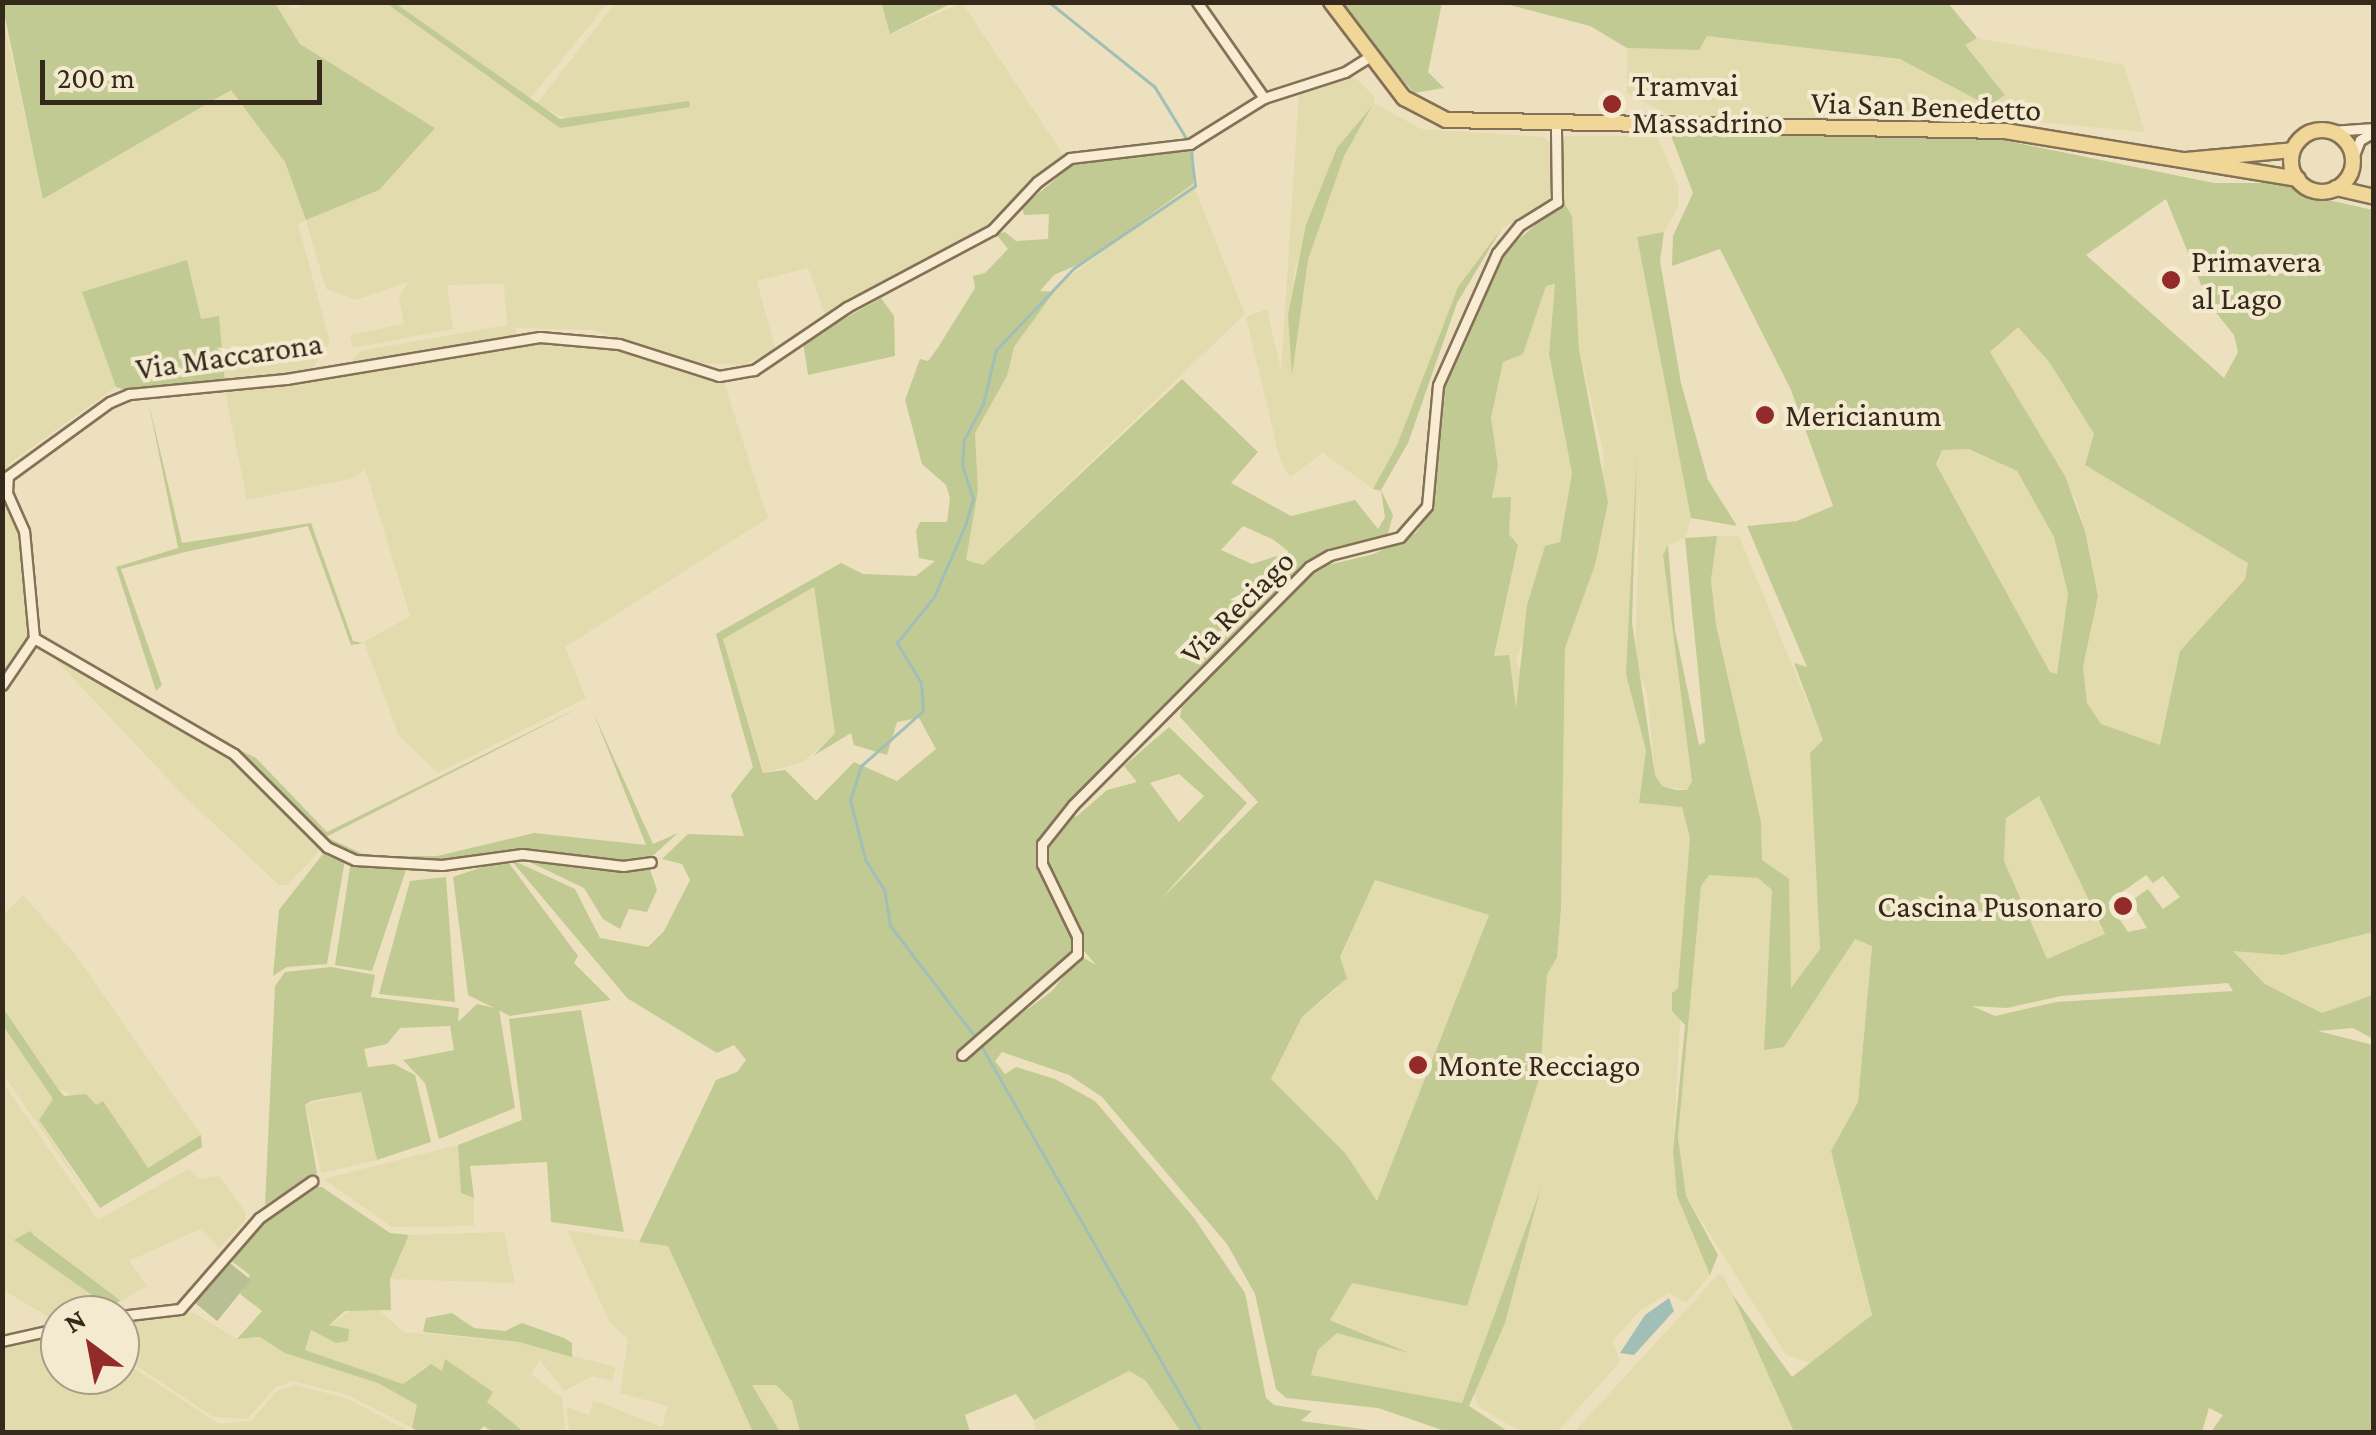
<!DOCTYPE html>
<html>
<head>
<meta charset="utf-8">
<style>
	body { margin:0 }
	#map { position:relative; width:2376px; height:1435px; overflow:hidden; background:#ede0bf; font-family:"Crimson Pro",serif }
	div>[style] { position:absolute }
	.farmland>* { inset:0; background:#e2dbad; transform-origin:0 0 }
	.green>* { inset:0; background:#c2ca94 }
	.cemetery>* { inset:0; background:#b8bf93; transform-origin:0 0 }
	.water>* { inset:0; background:#a2bfb7 }
	.stream>* { height:2.5px; margin:-1.25px; padding:0 1.25px; transform-origin:1.25px; border-radius:1.25px; background:#a2bfb7 }
	.roads { filter:drop-shadow(2px 0 #857158) drop-shadow(-2px 0 #857158) drop-shadow(0 2px #857158) drop-shadow(0 -2px #857158) }
	.minor>* { height:9px; margin:-4.5px; padding:0 4.5px; transform-origin:4.5px; border-radius:4.5px; background:#f8edd2 }
	.primary>* { height:14px; margin:-7px; padding:0 7px; transform-origin:7px; border-radius:7px; background:#f0d697 }
	.primary>.ring { margin:-7px; padding:0; box-sizing:content-box; background:none; border:14px solid #f0d697; border-radius:50% }
	.dots>* { width:28px; height:28px; translate:-50% -50%; box-sizing:border-box; border:5px solid #f4eacf; border-radius:50% }
	span { translate:-50% -50%; white-space:nowrap; text-align:center; line-height:1.15; -webkit-text-stroke:8px #f4eacf; paint-order:stroke }
	.poi-label { font-size:32px; color:#35291c }
	.left { translate:0 -50%; text-align:left }
	.right { translate:-100% -50%; text-align:right }
	.street-label { font-size:32px; color:#35291c }
	.frame { position:absolute; inset:0; border:5px solid #35291c; pointer-events:none }
	.north { position:absolute; left:40px; top:1295px; width:100px; height:100px; box-sizing:border-box; background:#f4eacf; border:2px solid #a89d87; border-radius:50%; rotate:328deg; font-size:28px; font-weight:700; line-height:40px; text-align:center; color:#35291c }
	.north::after { content:''; display:block; margin:auto; width:35px; height:45px; background:#922b29; clip-path:polygon(50% 0,100% 100%,50% 72%,0 100%) }
	.scale { position:absolute; left:40px; top:60px; width:282px; height:45px; box-sizing:border-box; border:5px solid #35291c; border-top:0; padding-left:12px; font-size:30px; line-height:35px; white-space:nowrap; color:#35291c; -webkit-text-stroke:8px #f4eacf; paint-order:stroke }
</style>
</head>
<body>
<div id="map">
	<div class="farmland">
		<div style="clip-path:polygon(275px 2px,295px 9px,306px 3px,386px 3px,560px 127px,688px 101px,575px 122px,536px 105px,615px 3px,881px 3px,890px 34px,962px 3px,1065px 157px,991px 225px,826px 317px,808px 268px,757px 281px,776px 351px,742px 365px,696px 363px,593px 330px,516px 328px,516px 339px,351px 363px,360px 351px,507px 325px,504px 284px,447px 285px,453px 329px,353px 348px,350px 335px,404px 324px,399px 299px,408px 282px,356px 300px,326px 289px,306px 220px,298px 224px,330px 342px,311px 371px,225px 383px,219px 316px,201px 320px,83px 292px,116px 387px,10px 463px,6px 474px,21px 530px,31px 639px,3px 682px,2px 15px,44px 199px,231px 90px,285px 162px,306px 220px,434px 127px,300px 44px)"></div>
		<div style="clip-path:polygon(395px 3px,608px 3px,528px 101px)"></div>
		<div style="clip-path:polygon(1706px 36px,1900px 59px,1943px 78px,1965px 44px,1977px 38px,2124px 65px,2145px 132px,1996px 118px,1760px 120px,1665px 113px,1627px 93px,1627px 48px,1699px 50px)"></div>
		<div style="clip-path:polygon(evenodd,1351px 74px,1375px 97px,1374px 103px,1421px 129px,1544px 137px,1551px 144px,1555px 187px,1545px 204px,1502px 228px,1458px 287px,1397px 445px,1373px 489px,1323px 453px,1290px 477px,1280px 460px,1246px 317px,1267px 309px,1281px 370px,1299px 94px,1351px 74px,1370px 109px,1344px 156px,1308px 260px,1292px 368px,1294px 273px,1337px 148px,1370px 109px)"></div>
		<div style="clip-path:polygon(1566px 136px,1657px 136px,1679px 188px,1678px 207px,1664px 232px,1637px 237px,1691px 518px,1685px 538px,1668px 545px,1663px 555px,1692px 781px,1687px 790px,1662px 786px,1655px 775px,1647px 692px,1635px 665px,1640px 485px,1626px 675px,1646px 750px,1639px 803px,1682px 807px,1690px 838px,1673px 1151px,1677px 1196px,1710px 1275px,1686px 1303px,1669px 1293px,1640px 1310px,1613px 1341px,1620px 1362px,1557px 1432px,1521px 1432px,1479px 1407px,1472px 1391px,1524px 1244px,1537px 1197px,1462px 1403px,1310px 1376px,1318px 1350px,1337px 1333px,1398px 1349px,1330px 1319px,1352px 1283px,1467px 1305px,1540px 1076px,1547px 975px,1557px 957px,1561px 909px,1565px 648px,1595px 565px,1604px 455px,1579px 349px,1572px 216px,1563px 201px,1560px 141px)"></div>
		<div style="clip-path:polygon(1193px 184px,1245px 314px,983px 565px,965px 559px,978px 490px,975px 433px,1007px 376px,1014px 347px,1057px 286px)"></div>
		<div style="clip-path:polygon(1555px 284px,1549px 354px,1572px 473px,1560px 542px,1516px 660px,1522px 675px,1516px 709px,1509px 697px,1509px 656px,1494px 657px,1518px 546px,1509px 534px,1510px 498px,1492px 499px,1498px 466px,1491px 418px,1503px 361px,1523px 354px,1546px 286px)"></div>
		<div style="clip-path:polygon(2018px 326px,2050px 363px,2094px 434px,2085px 465px,2249px 563px,2245px 578px,2180px 651px,2161px 746px,2101px 724px,2087px 703px,2083px 667px,2098px 596px,2085px 531px,2077px 502px,1990px 352px)"></div>
		<div style="clip-path:polygon(540px 339px,588px 339px,722px 377px,768px 518px,565px 647px,586px 698px,438px 773px,399px 736px,364px 642px,410px 616px,365px 469px,355px 478px,247px 500px,224px 387px)"></div>
		<div style="clip-path:polygon(1969px 449px,2017px 471px,2054px 537px,2068px 594px,2058px 674px,2050px 672px,1936px 463px,1941px 450px)"></div>
		<div style="clip-path:polygon(1717px 536px,1739px 536px,1823px 740px,1810px 753px,1820px 949px,1790px 989px,1789px 880px,1762px 860px,1761px 822px,1716px 625px,1711px 580px)"></div>
		<div style="clip-path:polygon(814px 587px,835px 733px,803px 762px,764px 773px,723px 639px)"></div>
		<div style="clip-path:polygon(42px 645px,252px 771px,322px 848px,288px 885px,279px 885px,184px 796px)"></div>
		<div style="clip-path:polygon(2040px 795px,2105px 935px,2046px 959px,2004px 861px,2006px 818px)"></div>
		<div style="clip-path:polygon(1709px 875px,1758px 878px,1772px 890px,1764px 1050px,1855px 939px,1872px 946px,1858px 1102px,1831px 1151px,1872px 1315px,1815px 1365px,1786px 1355px,1686px 1196px,1678px 1136px,1701px 886px)"></div>
		<div style="clip-path:polygon(1375px 880px,1489px 915px,1377px 1201px,1346px 1154px,1271px 1079px,1302px 1017px,1337px 989px,1340px 958px)"></div>
		<div style="clip-path:polygon(23px 895px,75px 954px,201px 1135px,148px 1169px,103px 1101px,96px 1105px,58px 1089px,3px 1006px,2px 916px)"></div>
		<div style="clip-path:polygon(2373px 932px,2373px 995px,2323px 1013px,2265px 984px,2232px 950px,2283px 955px)"></div>
		<div style="clip-path:polygon(2px 1026px,53px 1099px,39px 1120px,98px 1211px,3px 1074px)"></div>
		<div style="clip-path:polygon(2px 1081px,98px 1220px,188px 1169px,200px 1179px,219px 1176px,246px 1213px,245px 1221px,219px 1248px,200px 1229px,129px 1261px,147px 1286px,121px 1301px,30px 1231px,92px 1295px,49px 1317px,3px 1290px)"></div>
		<div style="left:361px;top:1092px;width:70px;height:57px;rotate:77deg"></div>
		<div style="clip-path:polygon(458px 1145px,461px 1193px,474px 1198px,474px 1226px,392px 1227px,323px 1179px)"></div>
		<div style="clip-path:polygon(567px 1230px,667px 1245px,753px 1432px,569px 1432px,567px 1407px,589px 1415px,593px 1400px,662px 1427px,668px 1406px,620px 1393px,628px 1339px,610px 1323px)"></div>
		<div style="clip-path:polygon(504px 1232px,515px 1283px,390px 1279px,409px 1235px)"></div>
		<div style="clip-path:polygon(1718px 1275px,1724px 1276px,1794px 1432px,1574px 1432px)"></div>
		<div style="clip-path:polygon(161px 1309px,194px 1313px,237px 1339px,259px 1337px,378px 1383px,417px 1405px,417px 1415px,412px 1428px,347px 1395px,292px 1381px,275px 1388px,247px 1419px,213px 1417px,120px 1355px,120px 1318px)"></div>
		<div style="clip-path:polygon(352px 1310px,380px 1311px,404px 1332px,519px 1342px,616px 1367px,612px 1381px,593px 1376px,564px 1391px,540px 1360px,531px 1374px,562px 1398px,565px 1432px,524px 1432px,486px 1402px,492px 1392px,444px 1365px,441px 1372px,426px 1366px,403px 1384px,305px 1350px,311px 1330px,349px 1329px,329px 1325px)"></div>
		<div style="clip-path:polygon(43px 1335px,60px 1339px,60px 1375px,120px 1375px,120px 1359px,219px 1424px,251px 1421px,277px 1391px,295px 1385px,346px 1398px,411px 1432px,3px 1432px,2px 1342px)"></div>
		<div style="clip-path:polygon(1129px 1371px,1145px 1380px,1181px 1432px,1036px 1432px,1034px 1420px)"></div>
		<div style="clip-path:polygon(750px 1385px,776px 1385px,792px 1401px,800px 1432px,780px 1432px)"></div>
	</div>
	<div class="green">
		<div style="clip-path:polygon(881px 2px,952px 2px,952px 3px,890px 34px)"></div>
		<div style="clip-path:polygon(2px 3px,275px 3px,300px 44px,435px 128px,379px 190px,306px 220px,285px 162px,231px 90px,43px 199px)"></div>
		<div style="clip-path:polygon(386px 3px,395px 3px,560px 119px,689px 101px,690px 107px,560px 128px)"></div>
		<div style="clip-path:polygon(1336px 3px,1442px 3px,1428px 72px,1444px 88px,1414px 93px)"></div>
		<div style="clip-path:polygon(1502px 3px,1948px 3px,1977px 38px,1965px 45px,2005px 95px,1989px 106px,1900px 59px,1707px 36px,1699px 50px,1627px 48px,1590px 26px)"></div>
		<div style="clip-path:polygon(1372px 106px,1344px 156px,1308px 260px,1292px 375px,1288px 315px,1306px 225px,1337px 148px)"></div>
		<div style="clip-path:polygon(evenodd,1670px 133px,1987px 137px,2214px 183px,2283px 183px,2301px 194px,2373px 210px,2373px 932px,2283px 955px,2233px 951px,2265px 984px,2322px 1013px,2373px 995px,2373px 1039px,2353px 1028px,2318px 1031px,2373px 1045px,2373px 1432px,2211px 1432px,2223px 1415px,2209px 1408px,2202px 1432px,1794px 1432px,1732px 1294px,1792px 1377px,1872px 1315px,1831px 1151px,1858px 1102px,1872px 946px,1855px 939px,1784px 1047px,1764px 1050px,1772px 890px,1758px 878px,1709px 875px,1701px 886px,1678px 1137px,1686px 1196px,1718px 1255px,1710px 1275px,1677px 1196px,1673px 1151px,1685px 1025px,1672px 1011px,1672px 993px,1678px 988px,1690px 838px,1682px 807px,1639px 803px,1646px 750px,1626px 675px,1637px 452px,1632px 623px,1655px 775px,1662px 786px,1676px 790px,1687px 790px,1692px 781px,1663px 555px,1668px 545px,1675px 630px,1699px 745px,1705px 742px,1685px 538px,1717px 536px,1711px 580px,1716px 625px,1761px 822px,1762px 860px,1789px 879px,1791px 988px,1820px 949px,1810px 753px,1823px 740px,1794px 663px,1807px 667px,1747px 526px,1797px 521px,1833px 506px,1791px 390px,1720px 249px,1672px 266px,1673px 236px,1693px 193px,1670px 133px,2166px 199px,2209px 304px,2234px 335px,2238px 352px,2224px 378px,2086px 255px,2166px 199px,1670px 133px,2018px 327px,2050px 363px,2094px 434px,2085px 465px,2248px 563px,2245px 579px,2180px 651px,2160px 745px,2101px 724px,2087px 703px,2083px 667px,2098px 596px,2085px 531px,2065px 476px,1990px 352px,2018px 327px,1670px 133px,1969px 449px,2017px 471px,2054px 537px,2068px 594px,2057px 674px,2050px 672px,1936px 464px,1942px 450px,1969px 449px,1670px 133px,2039px 796px,2105px 934px,2047px 959px,2004px 861px,2006px 818px,2039px 796px,1670px 133px,2146px 875px,2153px 883px,2163px 876px,2180px 897px,2163px 909px,2148px 889px,2131px 901px,2147px 928px,2128px 932px,2108px 902px,2146px 875px,1670px 133px,2228px 983px,2233px 991px,2056px 1002px,1995px 1016px,1972px 1006px,2007px 1008px,2061px 996px,2228px 983px)"></div>
		<div style="clip-path:polygon(evenodd,1194px 143px,1193px 184px,1086px 261px,1054px 275px,1040px 291px,1054px 292px,1014px 347px,1007px 376px,975px 433px,978px 490px,966px 560px,983px 565px,1182px 379px,1258px 452px,1231px 483px,1291px 516px,1355px 500px,1378px 529px,1385px 517px,1381px 491px,1373px 489px,1397px 445px,1458px 287px,1502px 228px,1457px 303px,1408px 443px,1381px 490px,1393px 515px,1387px 537px,1339px 547px,1309px 563px,1067px 807px,1076px 817px,1107px 790px,1137px 782px,1124px 766px,1169px 727px,1247px 803px,1160px 900px,1258px 802px,1180px 717px,1182px 707px,1311px 569px,1374px 554px,1416px 533px,1434px 506px,1441px 383px,1496px 259px,1563px 201px,1572px 216px,1579px 349px,1608px 502px,1595px 565px,1565px 648px,1561px 909px,1557px 957px,1547px 975px,1540px 1076px,1467px 1306px,1352px 1283px,1330px 1320px,1409px 1353px,1337px 1333px,1318px 1350px,1311px 1375px,1462px 1403px,1541px 1187px,1505px 1323px,1469px 1406px,1509px 1432px,1448px 1432px,1378px 1408px,1286px 1398px,1276px 1389px,1255px 1294px,1227px 1244px,1102px 1097px,1069px 1075px,1002px 1052px,995px 1061px,1005px 1074px,1016px 1067px,1055px 1079px,1095px 1101px,1194px 1218px,1245px 1293px,1266px 1398px,1274px 1405px,1312px 1411px,1301px 1421px,1385px 1432px,1181px 1432px,1145px 1380px,1129px 1371px,1034px 1420px,1016px 1394px,965px 1415px,970px 1432px,800px 1432px,792px 1401px,776px 1385px,752px 1385px,780px 1432px,753px 1432px,668px 1246px,639px 1242px,716px 1080px,737px 1072px,746px 1060px,734px 1045px,717px 1053px,627px 998px,510px 859px,575px 889px,600px 938px,648px 947px,664px 931px,690px 880px,682px 864px,662px 859px,688px 834px,744px 836px,731px 795px,753px 767px,716px 634px,841px 563px,863px 574px,916px 576px,935px 561px,919px 558px,916px 531px,920px 522px,947px 522px,950px 498px,946px 485px,922px 464px,905px 400px,920px 359px,928px 361px,937px 349px,975px 288px,973px 276px,985px 273px,1008px 249px,996px 234px,1005px 232px,1016px 241px,1048px 239px,1049px 214px,1024px 215px,1022px 207px,1081px 158px,1163px 153px,1194px 143px,1555px 284px,1549px 354px,1572px 473px,1560px 542px,1545px 546px,1527px 605px,1516px 708px,1509px 655px,1494px 656px,1518px 545px,1509px 534px,1511px 497px,1492px 498px,1498px 466px,1491px 418px,1503px 362px,1523px 354px,1546px 286px,1555px 284px,1194px 143px,1243px 526px,1274px 540px,1289px 552px,1252px 564px,1221px 550px,1243px 526px,1194px 143px,814px 587px,835px 733px,813px 756px,851px 733px,854px 745px,887px 755px,897px 722px,919px 718px,936px 749px,897px 781px,854px 762px,816px 801px,785px 770px,763px 773px,723px 639px,814px 587px,1194px 143px,1179px 774px,1204px 796px,1179px 822px,1150px 783px,1179px 774px,1194px 143px,1375px 880px,1489px 915px,1377px 1201px,1346px 1154px,1271px 1079px,1302px 1017px,1347px 978px,1340px 957px,1375px 880px,1194px 143px,1074px 939px,1096px 965px,1080px 956px,1052px 991px,1001px 1029px,1072px 954px,1074px 939px)"></div>
		<div style="clip-path:polygon(1664px 232px,1660px 261px,1681px 383px,1708px 480px,1737px 526px,1691px 518px,1637px 237px)"></div>
		<div style="clip-path:polygon(187px 260px,201px 319px,219px 316px,225px 383px,130px 392px,116px 387px,82px 292px)"></div>
		<div style="clip-path:polygon(881px 298px,894px 316px,895px 356px,808px 375px,803px 342px)"></div>
		<div style="clip-path:polygon(148px 400px,182px 543px,311px 523px,353px 641px,363px 643px,351px 645px,308px 526px,185px 552px,121px 569px,162px 685px,156px 691px,116px 567px,178px 548px)"></div>
		<div style="clip-path:polygon(588px 703px,326px 837px,363px 854px,391px 856px,437px 856px,534px 833px,646px 845px,593px 712px,653px 844px,678px 833px,647px 861px,632px 865px,518px 851px,445px 861px,361px 857px,330px 844px,266px 777px,200px 731px,256px 758px,327px 832px)"></div>
		<div style="clip-path:polygon(326px 850px,345px 860px,327px 964px,287px 967px,273px 976px,279px 910px)"></div>
		<div style="clip-path:polygon(517px 856px,627px 870px,649px 866px,657px 890px,647px 912px,629px 909px,620px 929px,603px 919px,584px 888px)"></div>
		<div style="clip-path:polygon(506px 859px,578px 956px,574px 963px,611px 1000px,510px 1016px,468px 995px,453px 877px)"></div>
		<div style="clip-path:polygon(351px 861px,407px 867px,372px 971px,335px 965px)"></div>
		<div style="clip-path:polygon(446px 877px,455px 1002px,379px 994px,410px 881px)"></div>
		<div style="clip-path:polygon(331px 967px,375px 975px,371px 997px,459px 1008px,458px 1022px,477px 1004px,499px 1009px,515px 1108px,439px 1139px,425px 1083px,403px 1060px,454px 1050px,450px 1026px,400px 1028px,387px 1044px,364px 1049px,368px 1067px,394px 1064px,415px 1075px,431px 1142px,377px 1160px,361px 1092px,311px 1101px,305px 1105px,317px 1173px,265px 1205px,275px 986px,285px 972px)"></div>
		<div style="clip-path:polygon(2px 1006px,58px 1089px,64px 1096px,86px 1094px,96px 1105px,103px 1101px,148px 1168px,201px 1135px,202px 1147px,100px 1208px,39px 1120px,53px 1099px,3px 1026px)"></div>
		<div style="clip-path:polygon(581px 1010px,624px 1232px,551px 1222px,547px 1162px,470px 1166px,474px 1198px,461px 1193px,458px 1145px,522px 1120px,509px 1019px)"></div>
		<div style="clip-path:polygon(304px 1187px,322px 1187px,390px 1233px,409px 1235px,390px 1279px,391px 1310px,345px 1311px,329px 1325px,349px 1329px,348px 1341px,336px 1343px,311px 1330px,305px 1350px,403px 1384px,431px 1364px,442px 1371px,445px 1359px,493px 1392px,487px 1402px,524px 1432px,493px 1432px,484px 1426px,478px 1432px,419px 1432px,412px 1428px,417px 1405px,378px 1383px,285px 1353px,260px 1337px,237px 1339px,262px 1311px,240px 1294px,250px 1275px,225px 1256px,270px 1209px)"></div>
		<div style="clip-path:polygon(30px 1231px,35px 1236px,121px 1301px,84px 1315px,60px 1315px,59px 1321px,49px 1317px,92px 1295px,14px 1240px)"></div>
		<div style="clip-path:polygon(452px 1313px,474px 1328px,505px 1331px,522px 1323px,564px 1338px,572px 1343px,572px 1357px,519px 1342px,423px 1332px,426px 1318px)"></div>
	</div>
	<div class="cemetery">
		<div style="left:225px;top:1259px;width:33px;height:53px;rotate:39deg"></div>
	</div>
	<div class="water">
		<div style="clip-path:polygon(1669px 1298px,1674px 1311px,1634px 1355px,1620px 1353px,1645px 1315px)"></div>
	</div>
	<div class="stream">
		<div style="left:1049px;top:2px;width:136px;rotate:38.7deg"></div>
		<div style="left:1155px;top:87px;width:61px;rotate:58.4deg"></div>
		<div style="left:975px;top:1037px;width:140px;rotate:-127.4deg"></div>
		<div style="left:890px;top:926px;width:36px;rotate:-99deg"></div>
		<div style="left:884px;top:890px;width:36px;rotate:-122deg"></div>
		<div style="left:865px;top:859px;width:61px;rotate:-104.3deg"></div>
		<div style="left:850px;top:800px;width:36px;rotate:-72deg"></div>
		<div style="left:861px;top:766px;width:83px;rotate:-41.6deg"></div>
		<div style="left:923px;top:711px;width:28px;rotate:-94deg"></div>
		<div style="left:921px;top:683px;width:47px;rotate:-121deg"></div>
		<div style="left:897px;top:643px;width:59px;rotate:-51.2deg"></div>
		<div style="left:934px;top:597px;width:81px;rotate:-66.6deg"></div>
		<div style="left:966px;top:523px;width:25px;rotate:-74deg"></div>
		<div style="left:973px;top:499px;width:35px;rotate:-108deg"></div>
		<div style="left:962px;top:466px;width:26px;rotate:-86deg"></div>
		<div style="left:964px;top:440px;width:41px;rotate:-62.2deg"></div>
		<div style="left:983px;top:404px;width:56px;rotate:-76.5deg"></div>
		<div style="left:996px;top:350px;width:113px;rotate:-46.4deg"></div>
		<div style="left:1074px;top:268px;width:146px;rotate:-34.1deg"></div>
		<div style="left:1195px;top:186px;width:34px;rotate:-97deg"></div>
		<div style="left:980px;top:1043px;width:448px;rotate:60.3deg"></div>
	</div>
	<div class="roads">
		<div class="minor">
			<div style="left:1197px;top:2px;width:117px;rotate:55.1deg"></div>
			<div style="left:2331px;top:131px;width:43px;rotate:-4deg"></div>
			<div style="left:2353px;top:158px;width:19px;rotate:-69deg"></div>
			<div style="left:2360px;top:140px;width:16px;rotate:-30deg"></div>
			<div style="left:34px;top:638px;width:231px;rotate:30.1deg"></div>
			<div style="left:234px;top:754px;width:132px;rotate:45deg"></div>
			<div style="left:327px;top:847px;width:31px;rotate:25deg"></div>
			<div style="left:355px;top:860px;width:87px;rotate:3.3deg"></div>
			<div style="left:442px;top:865px;width:81px;rotate:-7.8deg"></div>
			<div style="left:522px;top:854px;width:102px;rotate:6.8deg"></div>
			<div style="left:623px;top:866px;width:28px;rotate:-8deg"></div>
			<div style="left:2px;top:685px;width:57px;rotate:-55.8deg"></div>
			<div style="left:34px;top:638px;width:107px;rotate:-95.3deg"></div>
			<div style="left:24px;top:531px;width:42px;rotate:-114.1deg"></div>
			<div style="left:7px;top:493px;width:17px;rotate:-87deg"></div>
			<div style="left:8px;top:476px;width:126px;rotate:-36deg"></div>
			<div style="left:110px;top:402px;width:21px;rotate:-23deg"></div>
			<div style="left:129px;top:394px;width:158px;rotate:-5.5deg"></div>
			<div style="left:286px;top:379px;width:257px;rotate:-9.4deg"></div>
			<div style="left:540px;top:337px;width:79px;rotate:5.1deg"></div>
			<div style="left:619px;top:344px;width:105px;rotate:17.7deg"></div>
			<div style="left:719px;top:376px;width:36px;rotate:-10deg"></div>
			<div style="left:754px;top:370px;width:112px;rotate:-34.1deg"></div>
			<div style="left:847px;top:307px;width:164px;rotate:-28deg"></div>
			<div style="left:992px;top:230px;width:66px;rotate:-46.8deg"></div>
			<div style="left:1037px;top:182px;width:41px;rotate:-36deg"></div>
			<div style="left:1070px;top:158px;width:121px;rotate:-6.7deg"></div>
			<div style="left:1190px;top:144px;width:87px;rotate:-31.9deg"></div>
			<div style="left:1264px;top:98px;width:85px;rotate:-17.8deg"></div>
			<div style="left:1345px;top:72px;width:28px;rotate:-32deg"></div>
			<div style="left:962px;top:1055px;width:153px;rotate:-41.3deg"></div>
			<div style="left:1077px;top:954px;width:18px;rotate:-90deg"></div>
			<div style="left:1077px;top:936px;width:80px;rotate:-115.9deg"></div>
			<div style="left:1042px;top:864px;width:20px;rotate:-90deg"></div>
			<div style="left:1042px;top:844px;width:50px;rotate:-51.5deg"></div>
			<div style="left:1073px;top:805px;width:335px;rotate:-45.2deg"></div>
			<div style="left:1309px;top:567px;width:24px;rotate:-30deg"></div>
			<div style="left:1330px;top:555px;width:72px;rotate:-14.4deg"></div>
			<div style="left:1400px;top:537px;width:41px;rotate:-48.9deg"></div>
			<div style="left:1427px;top:506px;width:121px;rotate:-84.8deg"></div>
			<div style="left:1438px;top:385px;width:145px;rotate:-65.9deg"></div>
			<div style="left:1497px;top:253px;width:36px;rotate:-51deg"></div>
			<div style="left:1520px;top:225px;width:44px;rotate:-31.9deg"></div>
			<div style="left:1557px;top:202px;width:75px;rotate:-90.8deg"></div>
			<div style="left:120px;top:1316px;width:60px;rotate:-6.7deg"></div>
			<div style="left:180px;top:1309px;width:121px;rotate:-49deg"></div>
			<div style="left:259px;top:1218px;width:65px;rotate:-34.9deg"></div>
			<div style="left:2px;top:1341px;width:59px;rotate:-12.6deg"></div>
		</div>
		<div class="primary">
			<div style="left:1331px;top:2px;width:121px;rotate:52.8deg"></div>
			<div style="left:1404px;top:98px;width:47px;rotate:27.6deg"></div>
			<div style="left:1446px;top:120px;width:559px;rotate:1.13deg"></div>
			<div style="left:2005px;top:131px;width:297px;rotate:9.3deg"></div>
			<div class="ring" style="left:2291px;top:130px;width:48px;height:48px"></div>
			<div style="left:2186px;top:160px;width:107px;rotate:-5.3deg"></div>
			<div style="left:2336px;top:188px;width:39px;rotate:13deg"></div>
		</div>
	</div>
	<div class="dots">
		<div style="left:1612px;top:104px;background:#922b29"></div>
		<div style="left:2171px;top:280px;background:#922b29"></div>
		<div style="left:1765px;top:415px;background:#922b29"></div>
		<div style="left:2123px;top:906px;background:#922b29"></div>
		<div style="left:1418px;top:1065px;background:#922b29"></div>
	</div>
	<div class="poi-label">
		<span class="left" style="left:1632px;top:104px">Tramvai<br>Massadrino</span>
		<span class="left" style="left:2191px;top:280px">Primavera<br>al Lago</span>
		<span class="left" style="left:1785px;top:415px">Mericianum</span>
		<span class="right" style="left:2103px;top:906px">Cascina Pusonaro</span>
		<span class="left" style="left:1438px;top:1065px">Monte Recciago</span>
	</div>
	<div class="street-label">
		<span style="left:1926px;top:106px;rotate:2deg">Via San Benedetto</span>
		<span style="left:229px;top:356px;rotate:-8deg">Via Maccarona</span>
		<span style="left:1237px;top:607px;rotate:-45deg">Via Reciago</span>
	</div>
	<div class="frame"></div>
	<div class="north">N</div>
	<div class="scale">200 m</div>
</div>
</body>
</html>
